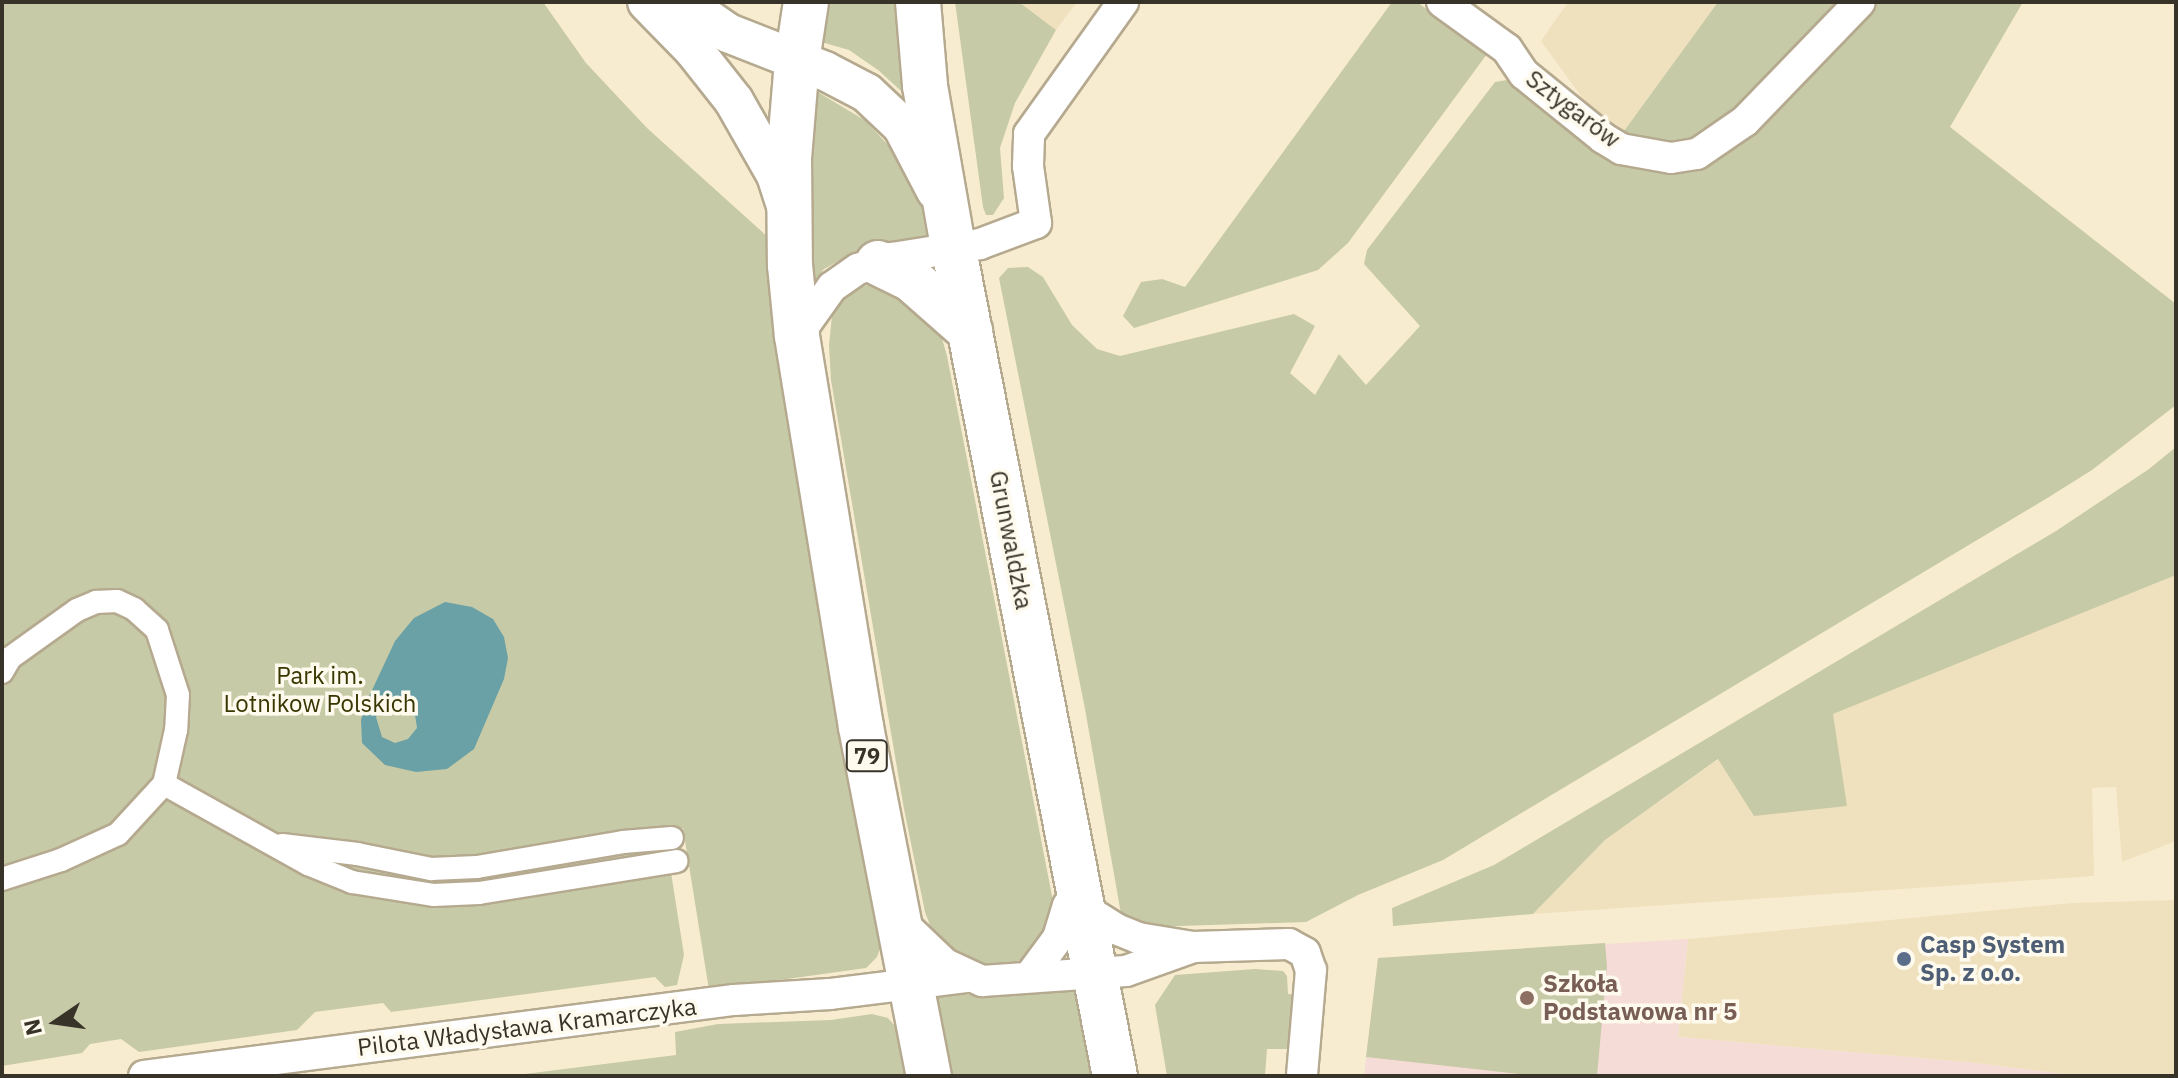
<!DOCTYPE html>
<html>
<head>
<meta charset="utf-8">
<style>
	body { margin:0 }
	#map { position:relative; width:2178px; height:1078px; overflow:hidden; background:#f8ecd0; font-family:"IBM Plex Sans",sans-serif }
	div>[style] { position:absolute }
	.built>* { inset:0; background:#f0e1be }
	.education>* { inset:0; background:#f6dcd6 }
	.green>* { inset:0; background:#c7caa6 }
	.water>* { inset:0; background:#6aa1a6 }
	.roads { filter:drop-shadow(2px 0 #b5a98f) drop-shadow(-2px 0 #b5a98f) drop-shadow(0 2px #b5a98f) drop-shadow(0 -2px #b5a98f) }
	.pedestrian>* { height:22px; margin:-11px; padding:0 11px; transform-origin:11px; border-radius:11px; background:#fff }
	.minor>* { height:30px; margin:-15px; padding:0 15px; transform-origin:15px; border-radius:15px; background:#fff }
	.tertiary>* { height:38px; margin:-19px; padding:0 19px; transform-origin:19px; border-radius:19px; background:#fff }
	.primary>* { height:44px; margin:-22px; padding:0 22px; transform-origin:22px; border-radius:22px; background:#fff }
	.dots>* { width:22px; height:22px; translate:-50% -50%; box-sizing:border-box; border:4px solid #fefaee; border-radius:50% }
	span { translate:-50% -50%; white-space:nowrap; text-align:center; line-height:1.15; -webkit-text-stroke:7px #fefaee; paint-order:stroke }
	.shield-label span { padding:2px 6px; background:#fefaee; border:2px solid; border-radius:6px; -webkit-text-stroke-width:0 }
	.shield-label { font-size:22px; color:#383328; font-weight:700 }
	.street-label { font-size:24px; color:#383328 }
	.park-label { font-size:24px; color:#373701 }
	.service-label { font-size:24px; color:#4e5e75; font-weight:700 }
	.left { translate:0 -50%; text-align:left }
	.education-label { font-size:24px; color:#785e54; font-weight:700 }
	.frame { position:absolute; inset:0; border:4px solid #383328; pointer-events:none }
	.north { position:absolute; left:16px; top:982px; width:80px; height:80px; -webkit-text-stroke:6px #fefaee; paint-order:stroke; rotate:257deg; font-size:22px; font-weight:700; line-height:32px; text-align:center; color:#383328 }
	.north::after { content:''; display:block; margin:auto; width:28px; height:36px; background:#383328; clip-path:polygon(50% 0,100% 100%,50% 72%,0 100%) }
</style>
</head>
<body>
<div id="map">
	<div class="built">
		<div style="clip-path:polygon(1019px 2px,1077px 2px,1056px 30px)"></div>
		<div style="clip-path:polygon(1568px 2px,1718px 2px,1624px 131px,1586px 103px,1541px 41px)"></div>
		<div style="clip-path:polygon(2176px 575px,2176px 841px,2122px 862px,2116px 787px,2092px 788px,2094px 876px,1533px 914px,1605px 840px,1719px 759px)"></div>
		<div style="clip-path:polygon(2176px 900px,2176px 1076px,2080px 1076px,1966px 1062px,1678px 1037px,1688px 939px,2072px 903px)"></div>
	</div>
	<div class="education">
		<div style="clip-path:polygon(1688px 939px,1678px 1037px,1966px 1062px,2080px 1076px,1364px 1076px,1378px 958px)"></div>
	</div>
	<div class="green">
		<div style="clip-path:polygon(2px 2px,543px 2px,586px 63px,647px 128px,770px 239px,884px 937px,877px 957px,866px 968px,709px 990px,683px 828px,664px 828px,684px 955px,677px 985px,665px 987px,655px 977px,391px 1012px,383px 1003px,315px 1012px,297px 1030px,139px 1052px,121px 1039px,90px 1044px,82px 1053px,2px 1066px)"></div>
		<div style="clip-path:polygon(825px 2px,898px 2px,911px 100px,878px 70px,849px 50px,818px 41px)"></div>
		<div style="clip-path:polygon(955px 2px,1019px 2px,1056px 30px,1015px 103px,1000px 148px,1004px 198px,993px 215px,986px 215px,983px 207px)"></div>
		<div style="clip-path:polygon(1392px 2px,1417px 2px,1487px 54px,1348px 243px,1318px 270px,1134px 328px,1123px 316px,1141px 282px,1162px 279px,1185px 287px)"></div>
		<div style="clip-path:polygon(1718px 2px,2023px 2px,1950px 127px,2176px 304px,2176px 405px,2092px 470px,2049px 497px,1443px 860px,1358px 895px,1306px 922px,1148px 927px,1133px 923px,1121px 914px,1085px 709px,999px 278px,1008px 268px,1028px 267px,1043px 277px,1072px 325px,1097px 349px,1120px 356px,1294px 314px,1315px 326px,1290px 373px,1315px 395px,1339px 354px,1366px 385px,1420px 326px,1364px 264px,1367px 250px,1495px 82px,1507px 80px,1521px 87px,1600px 148px,1624px 131px)"></div>
		<div style="clip-path:polygon(811px 88px,866px 121px,897px 155px,921px 191px,934px 235px,844px 258px,824px 269px,810px 287px)"></div>
		<div style="clip-path:polygon(884px 283px,937px 321px,947px 356px,1053px 901px,1055px 916px,1026px 958px,1006px 965px,991px 967px,963px 961px,934px 936px,925px 912px,904px 809px,831px 380px,829px 345px,832px 316px,842px 297px,862px 286px)"></div>
		<div style="clip-path:polygon(2176px 447px,2176px 575px,1833px 714px,1847px 806px,1754px 816px,1718px 759px,1605px 840px,1533px 914px,1393px 926px,1392px 908px,1494px 865px,2056px 531px,2149px 469px)"></div>
		<div style="clip-path:polygon(1605px 943px,1607px 966px,1597px 1076px,1537px 1076px,1366px 1057px,1378px 958px)"></div>
		<div style="clip-path:polygon(1255px 969px,1283px 971px,1287px 976px,1288px 994px,1296px 995px,1288px 1049px,1267px 1049px,1265px 1076px,1167px 1076px,1155px 1005px,1175px 975px)"></div>
		<div style="clip-path:polygon(1081px 983px,1099px 1076px,947px 1076px,931px 1000px,947px 994px,990px 995px)"></div>
		<div style="clip-path:polygon(872px 1014px,888px 1018px,899px 1031px,909px 1076px,509px 1076px,676px 1055px,675px 1032px,718px 1024px,831px 1020px)"></div>
	</div>
	<div class="water">
		<div style="clip-path:polygon(evenodd,445px 602px,472px 607px,493px 619px,504px 637px,508px 658px,504px 679px,474px 749px,447px 769px,416px 772px,385px 765px,362px 743px,361px 720px,366px 703px,395px 641px,414px 618px,445px 602px,402px 701px,414px 708px,417px 728px,408px 739px,395px 743px,382px 737px,376px 717px,383px 705px,402px 701px)"></div>
	</div>
	<div class="roads">
		<div class="pedestrian">
			<div style="left:2px;top:672px;width:16px;rotate:-60deg"></div>
			<div style="left:10px;top:658px;width:82px;rotate:-35.6deg"></div>
			<div style="left:77px;top:610px;width:21px;rotate:-23deg"></div>
			<div style="left:96px;top:602px;width:21px;rotate:-3deg"></div>
			<div style="left:117px;top:601px;width:19px;rotate:25deg"></div>
			<div style="left:134px;top:609px;width:31px;rotate:42deg"></div>
			<div style="left:157px;top:630px;width:68px;rotate:72.1deg"></div>
			<div style="left:178px;top:695px;width:35px;rotate:93deg"></div>
			<div style="left:176px;top:730px;width:55px;rotate:102.5deg"></div>
			<div style="left:164px;top:784px;width:68px;rotate:132.6deg"></div>
			<div style="left:118px;top:834px;width:63px;rotate:155.5deg"></div>
			<div style="left:61px;top:860px;width:62px;rotate:162.1deg"></div>
			<div style="left:164px;top:784px;width:165px;rotate:29.1deg"></div>
			<div style="left:308px;top:864px;width:48px;rotate:22.2deg"></div>
			<div style="left:352px;top:882px;width:82px;rotate:9.1deg"></div>
			<div style="left:433px;top:895px;width:46px;rotate:-2.5deg"></div>
			<div style="left:479px;top:893px;width:200px;rotate:-9.2deg"></div>
			<div style="left:282px;top:845px;width:76px;rotate:6.8deg"></div>
			<div style="left:357px;top:854px;width:76px;rotate:11.5deg"></div>
			<div style="left:431px;top:869px;width:46px;rotate:-2.5deg"></div>
			<div style="left:477px;top:867px;width:148px;rotate:-9.7deg"></div>
			<div style="left:623px;top:842px;width:49px;rotate:-4.7deg"></div>
		</div>
		<div class="minor">
			<div style="left:1442px;top:2px;width:80px;rotate:35.9deg"></div>
			<div style="left:1507px;top:49px;width:30px;rotate:56deg"></div>
			<div style="left:1524px;top:74px;width:102px;rotate:39deg"></div>
			<div style="left:1603px;top:138px;width:21px;rotate:31deg"></div>
			<div style="left:1621px;top:149px;width:51px;rotate:10.2deg"></div>
			<div style="left:1671px;top:158px;width:26px;rotate:-9deg"></div>
			<div style="left:1697px;top:154px;width:58px;rotate:-34.5deg"></div>
			<div style="left:1745px;top:121px;width:165px;rotate:-46deg"></div>
			<div style="left:797px;top:336px;width:60px;rotate:-54.5deg"></div>
			<div style="left:832px;top:287px;width:32px;rotate:-35deg"></div>
			<div style="left:858px;top:269px;width:36px;rotate:-18deg"></div>
			<div style="left:892px;top:258px;width:89px;rotate:-9deg"></div>
			<div style="left:980px;top:244px;width:60px;rotate:-20.6deg"></div>
			<div style="left:1036px;top:223px;width:58px;rotate:-98deg"></div>
			<div style="left:1028px;top:166px;width:32px;rotate:-88deg"></div>
			<div style="left:1029px;top:134px;width:162px;rotate:-54.5deg"></div>
			<div style="left:1083px;top:908px;width:39px;rotate:32deg"></div>
			<div style="left:1116px;top:929px;width:24px;rotate:22deg"></div>
			<div style="left:1138px;top:938px;width:56px;rotate:9.3deg"></div>
			<div style="left:1193px;top:947px;width:96px;rotate:-1.8deg"></div>
			<div style="left:1289px;top:944px;width:18px;rotate:29deg"></div>
			<div style="left:1305px;top:953px;width:18px;rotate:71deg"></div>
			<div style="left:1311px;top:970px;width:106px;rotate:94.9deg"></div>
			<div style="left:897px;top:918px;width:66px;rotate:43.8deg"></div>
			<div style="left:945px;top:964px;width:41px;rotate:24.7deg"></div>
			<div style="left:982px;top:981px;width:144px;rotate:-4deg"></div>
			<div style="left:1126px;top:971px;width:69px;rotate:-19.5deg"></div>
			<div style="left:1030px;top:976px;width:47px;rotate:-53.6deg"></div>
			<div style="left:1058px;top:938px;width:34px;rotate:-73deg"></div>
			<div style="left:1068px;top:906px;width:19px;rotate:-54deg"></div>
			<div style="left:144px;top:1076px;width:595px;rotate:-7.34deg"></div>
			<div style="left:734px;top:1000px;width:96px;rotate:-3.6deg"></div>
			<div style="left:830px;top:994px;width:138px;rotate:-7.1deg"></div>
		</div>
		<div class="tertiary">
			<div style="left:647px;top:2px;width:66px;rotate:45.6deg"></div>
			<div style="left:693px;top:49px;width:66px;rotate:51.7deg"></div>
			<div style="left:734px;top:101px;width:85px;rotate:60.4deg"></div>
			<div style="left:776px;top:175px;width:33px;rotate:72deg"></div>
			<div style="left:683px;top:2px;width:55px;rotate:34.6deg"></div>
			<div style="left:728px;top:33px;width:104px;rotate:21.4deg"></div>
			<div style="left:825px;top:71px;width:47px;rotate:27.6deg"></div>
			<div style="left:867px;top:93px;width:48px;rotate:43.3deg"></div>
			<div style="left:902px;top:126px;width:73px;rotate:62.4deg"></div>
		</div>
		<div class="primary">
			<div style="left:806px;top:2px;width:60px;rotate:98.7deg"></div>
			<div style="left:797px;top:61px;width:97px;rotate:94.7deg"></div>
			<div style="left:789px;top:158px;width:107px;rotate:89.5deg"></div>
			<div style="left:790px;top:265px;width:71px;rotate:84.4deg"></div>
			<div style="left:797px;top:336px;width:396px;rotate:80.7deg"></div>
			<div style="left:861px;top:727px;width:356px;rotate:79deg"></div>
			<div style="left:918px;top:2px;width:84px;rotate:85.2deg"></div>
			<div style="left:925px;top:86px;width:156px;rotate:80.1deg"></div>
			<div style="left:952px;top:240px;width:852px;rotate:78.97deg"></div>
			<div style="left:878px;top:263px;width:37px;rotate:26deg"></div>
			<div style="left:911px;top:279px;width:79px;rotate:41.4deg"></div>
		</div>
	</div>
	<div class="dots">
		<div style="left:1904px;top:959px;background:#5c6f8a"></div>
		<div style="left:1527px;top:998px;background:#8d6e63"></div>
	</div>
	<div class="shield-label">
		<span style="left:867px;top:756px">79</span>
	</div>
	<div class="street-label">
		<span style="left:1573px;top:109px;rotate:37deg">Sztygarów</span>
		<span style="left:1011px;top:540px;rotate:79deg">Grunwaldzka</span>
		<span style="left:527px;top:1027px;rotate:-7deg">Pilota Władysława Kramarczyka</span>
	</div>
	<div class="park-label">
		<span style="left:320px;top:690px">Park im.<br>Lotnikow Polskich</span>
	</div>
	<div class="service-label">
		<span class="left" style="left:1920px;top:959px">Casp System<br>Sp. z o.o.</span>
	</div>
	<div class="education-label">
		<span class="left" style="left:1543px;top:998px">Szkoła<br>Podstawowa nr 5</span>
	</div>
	<div class="frame"></div>
	<div class="north">N</div>
</div>
</body>
</html>
